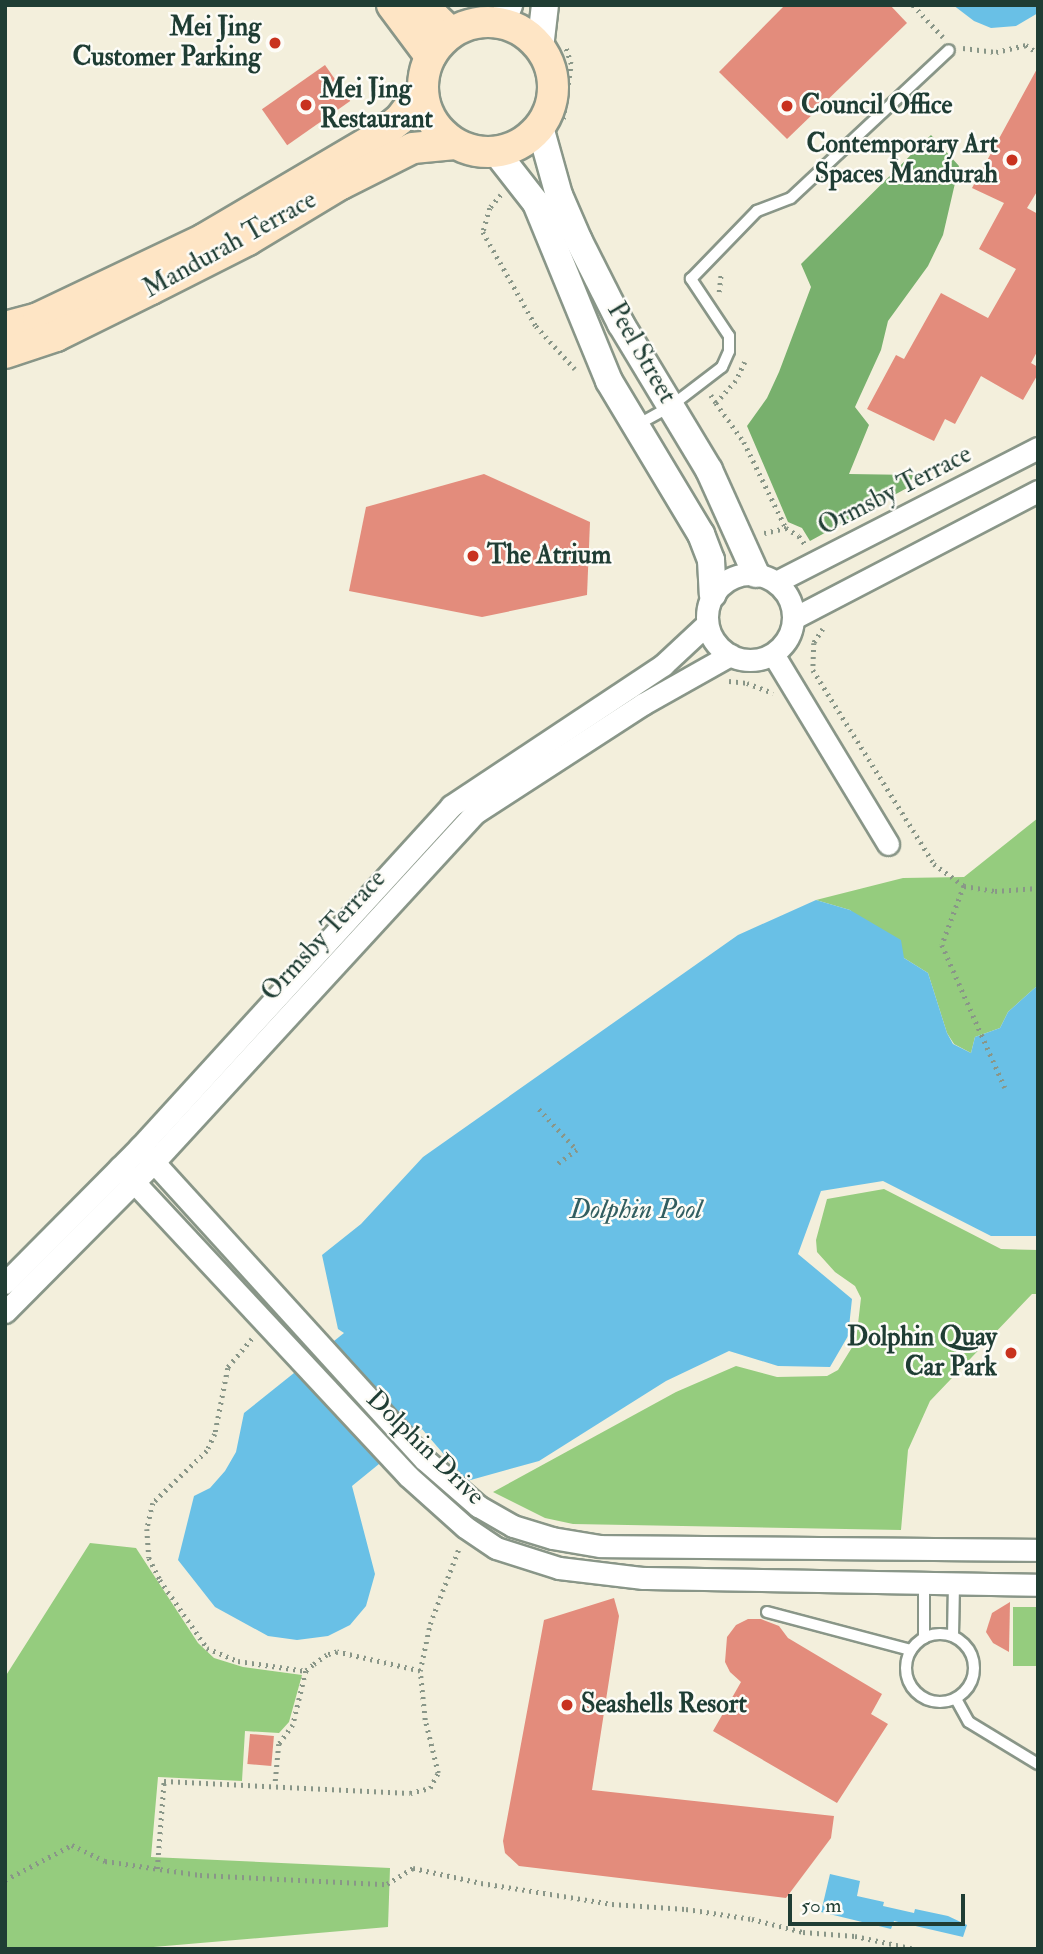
<!DOCTYPE html>
<html>
<head>
<meta charset="utf-8">
<style>
	body { margin:0 }
	#map { position:relative; width:1043px; height:1954px; overflow:hidden; background:#f3efdc; font-family:"IM FELL Double Pica",serif }
	div>[style] { position:absolute }
	.green>* { inset:0; background:#95cc7e; transform-origin:0 0 }
	.forest>* { inset:0; background:#78b06d }
	.water>* { inset:0; background:#69c0e6 }
	.building>* { inset:0; background:#e38c7c; transform-origin:0 0 }
	.path>* { height:4.5px; margin-top:-2.25px; transform-origin:0; background:repeating-linear-gradient(90deg,#899688 0 2px,transparent 0 7px) }
	.roads { filter:drop-shadow(2px 0 #899688) drop-shadow(-2px 0 #899688) drop-shadow(0 2px #899688) drop-shadow(0 -2px #899688) }
	.service>* { height:10px; margin:-5px; padding:0 5px; transform-origin:5px; border-radius:5px; background:#fff }
	.service>.ring { margin:-5px; padding:0; box-sizing:content-box; background:none; border:10px solid #fff; border-radius:50% }
	.minor>* { height:21px; margin:-10.5px; padding:0 10.5px; transform-origin:10.5px; border-radius:10.5px; background:#fff }
	.minor>.ring { margin:-10.5px; padding:0; box-sizing:content-box; background:none; border:21px solid #fff; border-radius:50% }
	.tertiary>* { height:26px; margin:-13px; padding:0 13px; transform-origin:13px; border-radius:13px; background:#fff }
	.secondary>* { height:30px; margin:-15px; padding:0 15px; transform-origin:15px; border-radius:15px; background:#fee5c5 }
	.secondary>.ring { margin:-15px; padding:0; box-sizing:content-box; background:none; border:30px solid #fee5c5; border-radius:50% }
	.dots>* { width:19px; height:19px; translate:-50% -50%; box-sizing:border-box; border:4px solid #fdfcf7; border-radius:50% }
	span { translate:-50% -50%; white-space:nowrap; text-align:center; line-height:1.15; -webkit-text-stroke:5px #fdfcf7; paint-order:stroke }
	.poi-label { font-size:26px; color:#1f3d34; font-weight:700 }
	.right { translate:-100% -50%; text-align:right }
	.left { translate:0 -50%; text-align:left }
	.street-label { font-size:26px; color:#1f3d34 }
	.water-label { font-size:28px; color:#325e60; font-style:italic }
	.frame { position:absolute; inset:0; border:7px solid #1f3d34; pointer-events:none }
	.scale { position:absolute; left:788px; top:1894px; width:177px; height:32px; box-sizing:border-box; border:4px solid #1f3d34; border-top:0; padding-left:9px; font-size:21px; line-height:24px; white-space:nowrap; color:#1f3d34; -webkit-text-stroke:5px #fdfcf7; paint-order:stroke }
</style>
</head>
<body>
<div id="map">
	<div class="green">
		<div style="clip-path:polygon(1038px 818px,1038px 985px,1008px 1012px,1000px 1028px,975px 1037px,971px 1053px,954px 1044px,947px 1033px,928px 973px,904px 958px,850px 910px,816px 900px,903px 878px,964px 877px)"></div>
		<div style="clip-path:polygon(884px 1189px,1001px 1249px,1038px 1250px,1038px 1294px,1032px 1294px,930px 1401px,908px 1450px,901px 1530px,573px 1524px,545px 1518px,493px 1492px,676px 1392px,736px 1366px,777px 1377px,827px 1376px,838px 1370px,856px 1341px,861px 1298px,855px 1286px,835px 1272px,817px 1252px,816px 1240px,827px 1199px)"></div>
		<div style="clip-path:polygon(90px 1543px,136px 1548px,198px 1643px,214px 1658px,243px 1667px,302px 1675px,289px 1722px,279px 1733px,245px 1731px,242px 1781px,158px 1777px,151px 1857px,390px 1868px,388px 1927px,130px 1949px,5px 1949px,5px 1677px)"></div>
		<div style="left:1013px;top:1607px;width:25px;height:59px"></div>
	</div>
	<div class="forest">
		<div style="clip-path:polygon(931px 135px,959px 166px,943px 235px,928px 266px,888px 321px,881px 350px,855px 407px,869px 425px,849px 474px,914px 475px,907px 488px,810px 541px,802px 528px,788px 522px,747px 426px,767px 398px,779px 372px,811px 287px,801px 264px)"></div>
	</div>
	<div class="water">
		<div style="clip-path:polygon(953px 5px,1038px 5px,1038px 13px,1016px 26px,991px 28px,974px 21px)"></div>
		<div style="clip-path:polygon(816px 900px,850px 910px,901px 940px,904px 958px,928px 973px,947px 1033px,953px 1044px,971px 1053px,975px 1037px,1000px 1028px,1008px 1012px,1038px 985px,1038px 1236px,991px 1236px,883px 1181px,821px 1191px,798px 1254px,852px 1299px,848px 1336px,830px 1367px,778px 1366px,729px 1351px,666px 1381px,539px 1461px,467px 1481px,422px 1429px,352px 1486px,375px 1574px,366px 1606px,350px 1625px,328px 1636px,297px 1640px,268px 1636px,215px 1607px,178px 1560px,194px 1496px,210px 1488px,225px 1471px,236px 1452px,244px 1413px,344px 1333px,338px 1329px,322px 1255px,361px 1224px,423px 1157px,738px 935px)"></div>
		<div style="clip-path:polygon(830px 1874px,860px 1881px,857px 1896px,884px 1902px,883px 1906px,914px 1913px,915px 1909px,948px 1916px,967px 1925px,963px 1937px,894px 1921px,891px 1929px,821px 1912px)"></div>
	</div>
	<div class="building">
		<div style="clip-path:polygon(785px 5px,890px 5px,907px 23px,787px 139px,719px 72px)"></div>
		<div style="left:325px;top:65px;width:44px;height:77px;rotate:55deg"></div>
		<div style="clip-path:polygon(1038px 67px,1038px 190px,1027px 208px,1038px 214px,1038px 350px,1031px 363px,1038px 367px,1038px 374px,1023px 400px,981px 376px,955px 424px,945px 419px,934px 441px,867px 409px,896px 355px,904px 359px,941px 293px,988px 318px,1016px 269px,979px 249px,1004px 203px,972px 188px)"></div>
		<div style="clip-path:polygon(484px 474px,590px 522px,587px 595px,482px 617px,349px 591px,366px 507px)"></div>
		<div style="clip-path:polygon(614px 1598px,619px 1616px,592px 1790px,834px 1816px,831px 1838px,786px 1898px,519px 1866px,505px 1853px,503px 1841px,544px 1620px)"></div>
		<div style="clip-path:polygon(1010px 1602px,1009px 1652px,993px 1643px,986px 1632px,992px 1613px)"></div>
		<div style="clip-path:polygon(748px 1619px,761px 1619px,779px 1626px,788px 1638px,882px 1694px,871px 1714px,888px 1724px,837px 1803px,713px 1731px,741px 1682px,730px 1672px,725px 1662px,727px 1637px,736px 1625px)"></div>
		<div style="left:250px;top:1734px;width:24px;height:30px;rotate:5deg"></div>
	</div>
	<div class="path">
		<div style="left:913px;top:5px;width:44px;rotate:46.8deg"></div>
		<div style="left:963px;top:48px;width:33px;rotate:7deg"></div>
		<div style="left:996px;top:52px;width:31px;rotate:-13deg"></div>
		<div style="left:1026px;top:45px;width:14px;rotate:34deg"></div>
		<div style="left:563px;top:119px;width:56px;rotate:-81.7deg"></div>
		<div style="left:571px;top:64px;width:20px;rotate:-108deg"></div>
		<div style="left:501px;top:195px;width:17px;rotate:130deg"></div>
		<div style="left:490px;top:208px;width:25px;rotate:106deg"></div>
		<div style="left:483px;top:232px;width:108px;rotate:60.6deg"></div>
		<div style="left:536px;top:326px;width:58px;rotate:47.8deg"></div>
		<div style="left:719px;top:292px;width:18px;rotate:-84deg"></div>
		<div style="left:745px;top:362px;width:21px;rotate:115deg"></div>
		<div style="left:736px;top:381px;width:30px;rotate:132deg"></div>
		<div style="left:716px;top:403px;width:48px;rotate:54.3deg"></div>
		<div style="left:744px;top:442px;width:96px;rotate:64deg"></div>
		<div style="left:711px;top:395px;width:9px;rotate:58deg"></div>
		<div style="left:764px;top:533px;width:23px;rotate:-13deg"></div>
		<div style="left:786px;top:528px;width:15px;rotate:32deg"></div>
		<div style="left:799px;top:536px;width:10px;rotate:53deg"></div>
		<div style="left:823px;top:629px;width:17px;rotate:123deg"></div>
		<div style="left:814px;top:643px;width:27px;rotate:92deg"></div>
		<div style="left:813px;top:670px;width:229px;rotate:58deg"></div>
		<div style="left:934px;top:864px;width:37px;rotate:36deg"></div>
		<div style="left:964px;top:886px;width:31px;rotate:9deg"></div>
		<div style="left:995px;top:891px;width:43px;rotate:-4deg"></div>
		<div style="left:729px;top:681px;width:18px;rotate:6deg"></div>
		<div style="left:747px;top:683px;width:28px;rotate:21deg"></div>
		<div style="left:964px;top:886px;width:63px;rotate:110.4deg"></div>
		<div style="left:942px;top:945px;width:156px;rotate:66.2deg"></div>
		<div style="left:539px;top:1109px;width:56px;rotate:47.2deg"></div>
		<div style="left:577px;top:1150px;width:24px;rotate:144deg"></div>
		<div style="left:252px;top:1339px;width:38px;rotate:130deg"></div>
		<div style="left:228px;top:1368px;width:67px;rotate:101.1deg"></div>
		<div style="left:215px;top:1434px;width:19px;rotate:115deg"></div>
		<div style="left:207px;top:1451px;width:75px;rotate:136.1deg"></div>
		<div style="left:153px;top:1503px;width:27px;rotate:103deg"></div>
		<div style="left:147px;top:1529px;width:29px;rotate:86deg"></div>
		<div style="left:149px;top:1558px;width:25px;rotate:63deg"></div>
		<div style="left:160px;top:1580px;width:83px;rotate:55.3deg"></div>
		<div style="left:207px;top:1648px;width:34px;rotate:23deg"></div>
		<div style="left:238px;top:1661px;width:69px;rotate:8.4deg"></div>
		<div style="left:420px;top:1671px;width:48px;rotate:-78deg"></div>
		<div style="left:430px;top:1624px;width:81px;rotate:-69.1deg"></div>
		<div style="left:157px;top:1869px;width:88px;rotate:-85.5deg"></div>
		<div style="left:164px;top:1781px;width:246px;rotate:2.8deg"></div>
		<div style="left:410px;top:1793px;width:21px;rotate:-14deg"></div>
		<div style="left:430px;top:1788px;width:17px;rotate:-62deg"></div>
		<div style="left:438px;top:1773px;width:55px;rotate:-103.8deg"></div>
		<div style="left:425px;top:1720px;width:49px;rotate:-95.8deg"></div>
		<div style="left:420px;top:1671px;width:85px;rotate:-167.1deg"></div>
		<div style="left:337px;top:1652px;width:10px;rotate:163deg"></div>
		<div style="left:327px;top:1655px;width:17px;rotate:144deg"></div>
		<div style="left:313px;top:1665px;width:9px;rotate:139deg"></div>
		<div style="left:306px;top:1671px;width:56px;rotate:103.5deg"></div>
		<div style="left:293px;top:1725px;width:24px;rotate:126deg"></div>
		<div style="left:279px;top:1744px;width:42px;rotate:95.4deg"></div>
		<div style="left:5px;top:1880px;width:76px;rotate:-27.6deg"></div>
		<div style="left:72px;top:1845px;width:37px;rotate:26deg"></div>
		<div style="left:105px;top:1861px;width:96px;rotate:8.4deg"></div>
		<div style="left:200px;top:1875px;width:187px;rotate:2.8deg"></div>
		<div style="left:387px;top:1884px;width:31px;rotate:-32deg"></div>
		<div style="left:413px;top:1868px;width:70px;rotate:12.4deg"></div>
		<div style="left:481px;top:1883px;width:133px;rotate:9.1deg"></div>
		<div style="left:612px;top:1904px;width:74px;rotate:3.9deg"></div>
		<div style="left:686px;top:1909px;width:67px;rotate:8.6deg"></div>
		<div style="left:752px;top:1919px;width:53px;rotate:14.3deg"></div>
		<div style="left:803px;top:1932px;width:52px;rotate:4.4deg"></div>
		<div style="left:855px;top:1936px;width:61px;rotate:12.2deg"></div>
	</div>
	<div class="roads">
		<div class="service">
			<div style="left:637px;top:425px;width:39px;rotate:-29deg"></div>
			<div style="left:671px;top:406px;width:64px;rotate:-37.4deg"></div>
			<div style="left:722px;top:367px;width:17px;rotate:-66deg"></div>
			<div style="left:729px;top:351px;width:15px;rotate:-90deg"></div>
			<div style="left:729px;top:336px;width:69px;rotate:-123.7deg"></div>
			<div style="left:691px;top:279px;width:95px;rotate:-45.9deg"></div>
			<div style="left:757px;top:211px;width:36px;rotate:-21deg"></div>
			<div style="left:791px;top:198px;width:216px;rotate:-43.1deg"></div>
			<div style="left:767px;top:1612px;width:149px;rotate:14.8deg"></div>
			<div class="ring" style="left:906px;top:1634px;width:58px;height:58px"></div>
			<div style="left:953px;top:1636px;width:51px;rotate:-88.9deg"></div>
			<div style="left:924px;top:1638px;width:54px;rotate:-90deg"></div>
			<div style="left:956px;top:1699px;width:26px;rotate:61deg"></div>
			<div style="left:969px;top:1722px;width:81px;rotate:31.3deg"></div>
		</div>
		<div class="minor">
			<div class="ring" style="left:707px;top:574px;width:65px;height:65px"></div>
			<div style="left:776px;top:582px;width:294px;rotate:-27.1deg"></div>
			<div style="left:794px;top:618px;width:275px;rotate:-27.5deg"></div>
			<div style="left:773px;top:654px;width:222px;rotate:58.8deg"></div>
			<div style="left:140px;top:1147px;width:422px;rotate:47.7deg"></div>
			<div style="left:424px;top:1459px;width:72px;rotate:41deg"></div>
			<div style="left:478px;top:1506px;width:40px;rotate:29.7deg"></div>
			<div style="left:513px;top:1526px;width:41px;rotate:17.1deg"></div>
			<div style="left:552px;top:1538px;width:49px;rotate:9.5deg"></div>
			<div style="left:600px;top:1546px;width:438px;rotate:0.5deg"></div>
			<div style="left:120px;top:1167px;width:422px;rotate:47deg"></div>
			<div style="left:408px;top:1476px;width:76px;rotate:41.8deg"></div>
			<div style="left:465px;top:1527px;width:37px;rotate:34deg"></div>
			<div style="left:496px;top:1548px;width:66px;rotate:17.6deg"></div>
			<div style="left:559px;top:1568px;width:85px;rotate:6.8deg"></div>
			<div style="left:643px;top:1578px;width:395px;rotate:1deg"></div>
			<div style="left:5px;top:1283px;width:192px;rotate:-45.2deg"></div>
			<div style="left:140px;top:1147px;width:462px;rotate:-47.6deg"></div>
			<div style="left:451px;top:806px;width:255px;rotate:-33.6deg"></div>
			<div style="left:663px;top:665px;width:60px;rotate:-43deg"></div>
			<div style="left:5px;top:1312px;width:211px;rotate:-45.2deg"></div>
			<div style="left:154px;top:1162px;width:474px;rotate:-47.4deg"></div>
			<div style="left:475px;top:813px;width:200px;rotate:-33deg"></div>
			<div style="left:643px;top:704px;width:100px;rotate:-29.4deg"></div>
		</div>
		<div class="tertiary">
			<div style="left:501px;top:24px;width:21px;rotate:-67deg"></div>
			<div style="left:540px;top:48px;width:43px;rotate:-83.4deg"></div>
			<div style="left:540px;top:127px;width:71px;rotate:74.4deg"></div>
			<div style="left:559px;top:195px;width:50px;rotate:66.5deg"></div>
			<div style="left:579px;top:241px;width:93px;rotate:63.2deg"></div>
			<div style="left:621px;top:324px;width:170px;rotate:58.9deg"></div>
			<div style="left:709px;top:470px;width:114px;rotate:65.7deg"></div>
			<div style="left:496px;top:152px;width:65px;rotate:51.9deg"></div>
			<div style="left:536px;top:203px;width:192px;rotate:67.7deg"></div>
			<div style="left:609px;top:381px;width:179px;rotate:59deg"></div>
			<div style="left:701px;top:534px;width:28px;rotate:69deg"></div>
			<div style="left:711px;top:560px;width:34px;rotate:87deg"></div>
		</div>
		<div class="secondary">
			<div style="left:392px;top:5px;width:64px;rotate:53.3deg"></div>
			<div style="left:422px;top:5px;width:40px;rotate:44deg"></div>
			<div class="ring" style="left:423px;top:22px;width:100px;height:100px"></div>
			<div style="left:5px;top:327px;width:34px;rotate:-15deg"></div>
			<div style="left:38px;top:318px;width:184px;rotate:-25.4deg"></div>
			<div style="left:204px;top:239px;width:203px;rotate:-30.5deg"></div>
			<div style="left:379px;top:136px;width:27px;rotate:-39deg"></div>
			<div style="left:400px;top:119px;width:36px;rotate:-53deg"></div>
			<div style="left:5px;top:353px;width:54px;rotate:-18.4deg"></div>
			<div style="left:56px;top:336px;width:106px;rotate:-26.3deg"></div>
			<div style="left:151px;top:289px;width:109px;rotate:-26.8deg"></div>
			<div style="left:248px;top:240px;width:109px;rotate:-31.1deg"></div>
			<div style="left:341px;top:184px;width:80px;rotate:-26.6deg"></div>
			<div style="left:413px;top:148px;width:42px;rotate:-5.4deg"></div>
		</div>
	</div>
	<div class="dots">
		<div style="left:275px;top:43px;background:#c8321e"></div>
		<div style="left:306px;top:105px;background:#c8321e"></div>
		<div style="left:787px;top:106px;background:#c8321e"></div>
		<div style="left:1012px;top:160px;background:#c8321e"></div>
		<div style="left:473px;top:556px;background:#c8321e"></div>
		<div style="left:1011px;top:1353px;background:#c8321e"></div>
		<div style="left:567px;top:1705px;background:#c8321e"></div>
	</div>
	<div class="poi-label">
		<span class="right" style="left:261px;top:43px">Mei Jing<br>Customer Parking</span>
		<span class="left" style="left:320px;top:105px">Mei Jing<br>Restaurant</span>
		<span class="left" style="left:801px;top:106px">Council Office</span>
		<span class="right" style="left:998px;top:160px">Contemporary Art<br>Spaces Mandurah</span>
		<span class="left" style="left:487px;top:556px">The Atrium</span>
		<span class="right" style="left:997px;top:1353px">Dolphin Quay<br>Car Park</span>
		<span class="left" style="left:581px;top:1705px">Seashells Resort</span>
	</div>
	<div class="street-label">
		<span style="left:230px;top:245px;rotate:-29deg">Mandurah Terrace</span>
		<span style="left:641px;top:353px;rotate:60deg">Peel Street</span>
		<span style="left:895px;top:491px;rotate:-27deg">Ormsby Terrace</span>
		<span style="left:324px;top:936px;rotate:-47deg">Ormsby Terrace</span>
		<span style="left:425px;top:1448px;rotate:44deg">Dolphin Drive</span>
	</div>
	<div class="water-label">
		<span style="left:636px;top:1210px">Dolphin Pool</span>
	</div>
	<div class="frame"></div>
	<div class="scale">50 m</div>
</div>
</body>
</html>
